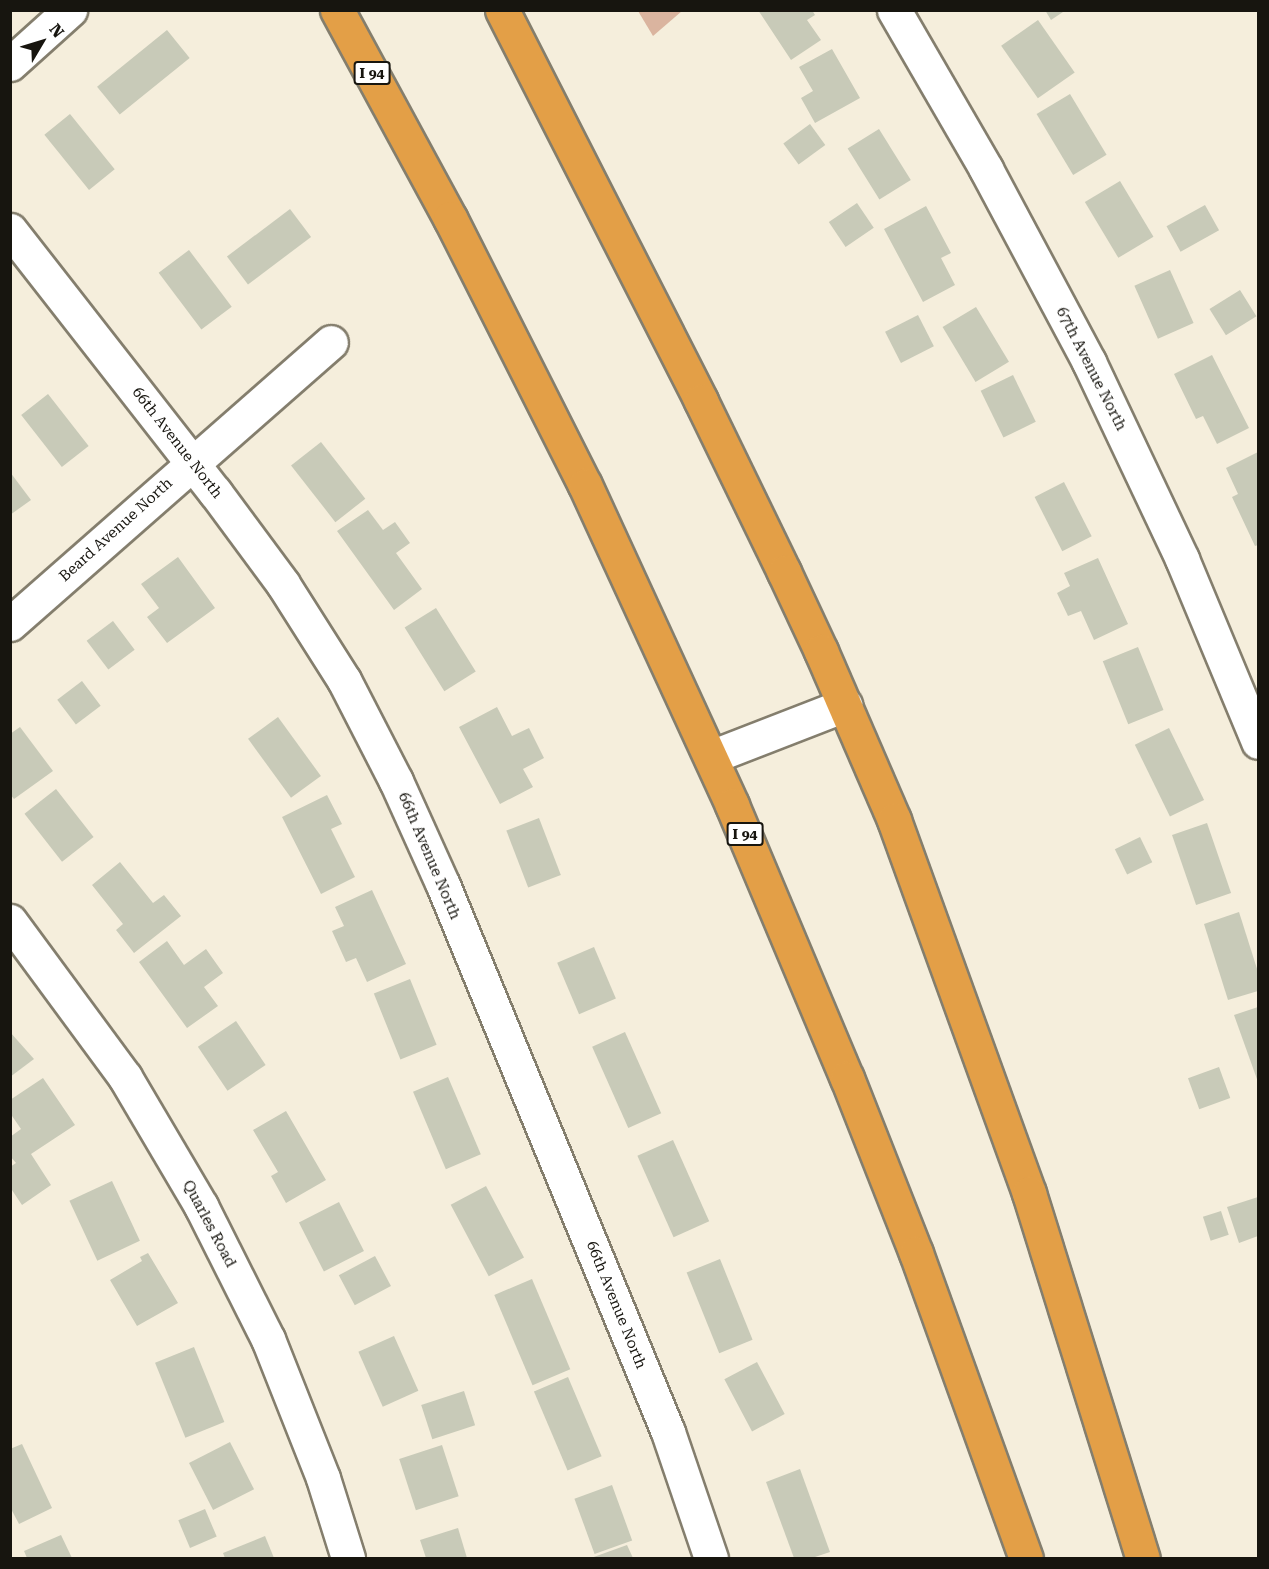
<!DOCTYPE html>
<html>
<head>
<meta charset="utf-8">
<style>
	body { margin:0 }
	#map { position:relative; width:1269px; height:1569px; overflow:hidden; background:#f5eedc; font-family:"Roboto Serif",serif }
	div>[style] { position:absolute }
	.green>* { inset:0; background:#dab49f }
	.building>* { inset:0; background:#c8cab8; transform-origin:0 0 }
	.roads { filter:drop-shadow(2px 0 #847e6d) drop-shadow(-2px 0 #847e6d) drop-shadow(0 2px #847e6d) drop-shadow(0 -2px #847e6d) }
	.minor>* { height:33px; margin:-16.5px; padding:0 16.5px; transform-origin:16.5px; border-radius:16.5px; background:#fff }
	.highway>* { height:33px; margin:-16.5px; padding:0 16.5px; transform-origin:16.5px; border-radius:16.5px; background:#e39f47 }
	span { translate:-50% -50%; white-space:nowrap; text-align:center; line-height:1.15; -webkit-text-stroke:4.5px #fff; paint-order:stroke }
	.shield-label span { padding:2px 4px; background:#fff; border:2px solid; border-radius:4px; -webkit-text-stroke-width:0 }
	.shield-label { font-size:14px; color:#17150f; font-weight:700 }
	.street-label { font-size:15px; color:#17150f }
	.frame { position:absolute; inset:0; border:12px solid #17150f; pointer-events:none }
	.north { position:absolute; left:12px; top:12px; width:60px; height:60px; -webkit-text-stroke:4px #fff; paint-order:stroke; rotate:52deg; font-size:16px; font-weight:700; line-height:24px; text-align:center; color:#17150f }
	.north::after { content:''; display:block; margin:auto; width:21px; height:27px; background:#17150f; clip-path:polygon(50% 0,100% 100%,50% 72%,0 100%) }
</style>
</head>
<body>
<div id="map">
	<div class="green">
		<div style="clip-path:polygon(638px 11px,682px 11px,653px 36px)"></div>
	</div>
	<div class="building">
		<div style="clip-path:polygon(758px 10px,812px 10px,815px 15px,807px 20px,821px 40px,791px 60px)"></div>
		<div style="clip-path:polygon(1045px 10px,1066px 10px,1051px 20px)"></div>
		<div style="left:1038px;top:20px;width:64px;height:45px;rotate:55deg"></div>
		<div style="left:167px;top:30px;width:36px;height:90px;rotate:51deg"></div>
		<div style="clip-path:polygon(832px 49px,860px 98px,815px 123px,801px 98px,813px 91px,799px 67px)"></div>
		<div style="left:1070px;top:94px;width:71px;height:39px;rotate:59deg"></div>
		<div style="left:70px;top:114px;width:71px;height:33px;rotate:51deg"></div>
		<div style="left:810px;top:124px;width:26px;height:33px;rotate:54deg"></div>
		<div style="left:879px;top:129px;width:60px;height:37px;rotate:58deg"></div>
		<div style="left:1120px;top:181px;width:65px;height:41px;rotate:59deg"></div>
		<div style="left:857px;top:203px;width:30px;height:34px;rotate:56deg"></div>
		<div style="left:1205px;top:205px;width:29px;height:44px;rotate:61deg"></div>
		<div style="clip-path:polygon(926px 206px,951px 253px,941px 258px,955px 285px,923px 302px,884px 229px)"></div>
		<div style="left:290px;top:209px;width:35px;height:79px;rotate:53deg"></div>
		<div style="left:189px;top:250px;width:71px;height:38px;rotate:53deg"></div>
		<div style="left:1170px;top:270px;width:58px;height:39px;rotate:66deg"></div>
		<div style="left:1240px;top:290px;width:31px;height:36px;rotate:58deg"></div>
		<div style="left:976px;top:307px;width:64px;height:39px;rotate:59deg"></div>
		<div style="left:918px;top:315px;width:35px;height:37px;rotate:63deg"></div>
		<div style="clip-path:polygon(1212px 355px,1249px 428px,1217px 444px,1203px 416px,1196px 419px,1174px 374px)"></div>
		<div style="left:1013px;top:375px;width:52px;height:36px;rotate:64deg"></div>
		<div style="left:48px;top:394px;width:66px;height:34px;rotate:52deg"></div>
		<div style="left:321px;top:442px;width:72px;height:38px;rotate:52deg"></div>
		<div style="clip-path:polygon(1258px 452px,1258px 545px,1255px 546px,1232px 497px,1238px 494px,1226px 468px)"></div>
		<div style="clip-path:polygon(10px 472px,31px 500px,10px 515px)"></div>
		<div style="left:1064px;top:482px;width:61px;height:33px;rotate:63deg"></div>
		<div style="clip-path:polygon(368px 510px,383px 530px,395px 522px,410px 543px,396px 553px,422px 589px,394px 610px,337px 531px)"></div>
		<div style="clip-path:polygon(178px 557px,215px 608px,167px 643px,147px 617px,159px 608px,141px 584px)"></div>
		<div style="clip-path:polygon(1098px 558px,1128px 624px,1094px 640px,1081px 611px,1068px 616px,1057px 593px,1070px 586px,1064px 573px)"></div>
		<div style="left:436px;top:608px;width:75px;height:37px;rotate:58deg"></div>
		<div style="left:113px;top:621px;width:36px;height:33px;rotate:53deg"></div>
		<div style="left:1138px;top:647px;width:68px;height:38px;rotate:68deg"></div>
		<div style="left:82px;top:681px;width:31px;height:31px;rotate:53deg"></div>
		<div style="clip-path:polygon(497px 707px,512px 736px,529px 728px,544px 758px,523px 769px,533px 787px,500px 804px,459px 727px)"></div>
		<div style="left:278px;top:717px;width:73px;height:37px;rotate:54deg"></div>
		<div style="clip-path:polygon(20px 727px,53px 771px,14px 799px,10px 794px,10px 734px)"></div>
		<div style="left:1169px;top:728px;width:80px;height:38px;rotate:64deg"></div>
		<div style="left:56px;top:789px;width:61px;height:40px;rotate:52deg"></div>
		<div style="clip-path:polygon(327px 795px,342px 824px,331px 829px,355px 877px,321px 894px,282px 817px)"></div>
		<div style="left:539px;top:818px;width:61px;height:35px;rotate:69deg"></div>
		<div style="left:1207px;top:823px;width:74px;height:37px;rotate:71deg"></div>
		<div style="left:1140px;top:837px;width:28px;height:28px;rotate:64deg"></div>
		<div style="clip-path:polygon(120px 862px,153px 903px,164px 895px,181px 916px,134px 953px,116px 930px,123px 924px,92px 885px)"></div>
		<div style="clip-path:polygon(372px 890px,406px 964px,367px 982px,356px 958px,346px 962px,332px 931px,344px 926px,335px 907px)"></div>
		<div style="clip-path:polygon(1239px 912px,1258px 972px,1258px 991px,1228px 1000px,1204px 924px)"></div>
		<div style="clip-path:polygon(167px 941px,184px 965px,206px 949px,223px 973px,204px 987px,218px 1006px,187px 1028px,139px 962px)"></div>
		<div style="left:594px;top:947px;width:56px;height:40px;rotate:67deg"></div>
		<div style="left:410px;top:979px;width:71px;height:39px;rotate:68deg"></div>
		<div style="clip-path:polygon(1258px 1007px,1258px 1082px,1234px 1015px)"></div>
		<div style="left:236px;top:1021px;width:53px;height:46px;rotate:56deg"></div>
		<div style="clip-path:polygon(10px 1032px,34px 1059px,10px 1077px)"></div>
		<div style="left:625px;top:1032px;width:89px;height:36px;rotate:66deg"></div>
		<div style="left:1219px;top:1067px;width:33px;height:33px;rotate:70deg"></div>
		<div style="left:448px;top:1077px;width:84px;height:38px;rotate:67deg"></div>
		<div style="clip-path:polygon(43px 1078px,75px 1125px,31px 1154px,51px 1185px,22px 1205px,10px 1187px,10px 1167px,16px 1163px,10px 1156px,10px 1137px,21px 1129px,10px 1113px,10px 1100px)"></div>
		<div style="clip-path:polygon(286px 1111px,326px 1180px,286px 1203px,271px 1176px,278px 1172px,253px 1130px)"></div>
		<div style="left:673px;top:1140px;width:89px;height:39px;rotate:66deg"></div>
		<div style="left:112px;top:1181px;width:66px;height:47px;rotate:65deg"></div>
		<div style="left:486px;top:1186px;width:81px;height:40px;rotate:62deg"></div>
		<div style="clip-path:polygon(1258px 1197px,1258px 1236px,1239px 1243px,1227px 1207px)"></div>
		<div style="left:339px;top:1202px;width:55px;height:45px;rotate:63deg"></div>
		<div style="left:1221px;top:1211px;width:25px;height:19px;rotate:72deg"></div>
		<div style="clip-path:polygon(148px 1253px,178px 1303px,137px 1326px,110px 1280px,142px 1261px,140px 1257px)"></div>
		<div style="left:375px;top:1256px;width:34px;height:41px;rotate:62deg"></div>
		<div style="left:720px;top:1259px;width:87px;height:36px;rotate:68deg"></div>
		<div style="left:532px;top:1279px;width:98px;height:41px;rotate:67deg"></div>
		<div style="left:394px;top:1336px;width:60px;height:39px;rotate:66deg"></div>
		<div style="left:194px;top:1347px;width:81px;height:42px;rotate:68deg"></div>
		<div style="left:757px;top:1362px;width:59px;height:37px;rotate:62deg"></div>
		<div style="left:568px;top:1377px;width:86px;height:37px;rotate:67deg"></div>
		<div style="left:464px;top:1391px;width:36px;height:45px;rotate:72deg"></div>
		<div style="left:230px;top:1442px;width:53px;height:46px;rotate:63deg"></div>
		<div style="clip-path:polygon(22px 1444px,52px 1508px,19px 1524px,10px 1507px,10px 1449px)"></div>
		<div style="left:442px;top:1445px;width:54px;height:45px;rotate:72deg"></div>
		<div style="clip-path:polygon(800px 1469px,830px 1552px,812px 1558px,794px 1558px,766px 1482px)"></div>
		<div style="left:612px;top:1485px;width:59px;height:40px;rotate:70deg"></div>
		<div style="left:205px;top:1509px;width:30px;height:29px;rotate:67deg"></div>
		<div style="clip-path:polygon(458px 1528px,467px 1558px,426px 1558px,420px 1540px)"></div>
		<div style="clip-path:polygon(61px 1535px,72px 1558px,27px 1558px,24px 1551px)"></div>
		<div style="clip-path:polygon(265px 1536px,274px 1558px,225px 1558px,223px 1553px)"></div>
		<div style="clip-path:polygon(627px 1545px,633px 1558px,591px 1558px)"></div>
	</div>
	<div class="roads">
		<div class="minor">
			<div style="left:894px;top:10px;width:184px;rotate:59.9deg"></div>
			<div style="left:986px;top:169px;width:219px;rotate:61.9deg"></div>
			<div style="left:1089px;top:362px;width:218px;rotate:64.7deg"></div>
			<div style="left:1182px;top:559px;width:198px;rotate:67.4deg"></div>
			<div style="left:10px;top:64px;width:81px;rotate:-42deg"></div>
			<div style="left:10px;top:230px;width:333px;rotate:52deg"></div>
			<div style="left:215px;top:492px;width:114px;rotate:53.5deg"></div>
			<div style="left:283px;top:584px;width:114px;rotate:57.6deg"></div>
			<div style="left:344px;top:680px;width:114px;rotate:62.8deg"></div>
			<div style="left:396px;top:781px;width:114px;rotate:65.7deg"></div>
			<div style="left:443px;top:885px;width:591px;rotate:67.64deg"></div>
			<div style="left:668px;top:1432px;width:133px;rotate:71.2deg"></div>
			<div style="left:10px;top:624px;width:427px;rotate:-41.3deg"></div>
			<div style="left:711px;top:757px;width:144px;rotate:-21.2deg"></div>
			<div style="left:10px;top:921px;width:194px;rotate:53.6deg"></div>
			<div style="left:125px;top:1077px;width:150px;rotate:59.5deg"></div>
			<div style="left:201px;top:1206px;width:149px;rotate:63.3deg"></div>
			<div style="left:268px;top:1339px;width:149px;rotate:68.4deg"></div>
			<div style="left:323px;top:1478px;width:84px;rotate:72.6deg"></div>
		</div>
		<div class="highway">
			<div style="left:337px;top:10px;width:237px;rotate:61.5deg"></div>
			<div style="left:450px;top:218px;width:299px;rotate:63.2deg"></div>
			<div style="left:585px;top:485px;width:352px;rotate:65.3deg"></div>
			<div style="left:732px;top:805px;width:296px;rotate:67.2deg"></div>
			<div style="left:847px;top:1078px;width:188px;rotate:68.5deg"></div>
			<div style="left:916px;top:1253px;width:324px;rotate:70.2deg"></div>
			<div style="left:502px;top:10px;width:439px;rotate:63deg"></div>
			<div style="left:701px;top:401px;width:190px;rotate:64.1deg"></div>
			<div style="left:784px;top:572px;width:87px;rotate:64.9deg"></div>
			<div style="left:821px;top:651px;width:184px;rotate:66.6deg"></div>
			<div style="left:894px;top:820px;width:397px;rotate:70.1deg"></div>
			<div style="left:1029px;top:1193px;width:382px;rotate:72.7deg"></div>
		</div>
	</div>
	<div class="shield-label">
		<span style="left:372px;top:73px">I 94</span>
		<span style="left:745px;top:834px">I 94</span>
	</div>
	<div class="street-label">
		<span style="left:1091px;top:369px;rotate:63deg">67th Avenue North</span>
		<span style="left:177px;top:443px;rotate:52deg">66th Avenue North</span>
		<span style="left:116px;top:530px;rotate:-42deg">Beard Avenue North</span>
		<span style="left:429px;top:856px;rotate:67deg">66th Avenue North</span>
		<span style="left:209px;top:1224px;rotate:62deg">Quarles Road</span>
		<span style="left:616px;top:1305px;rotate:68deg">66th Avenue North</span>
	</div>
	<div class="frame"></div>
	<div class="north">N</div>
</div>
</body>
</html>
